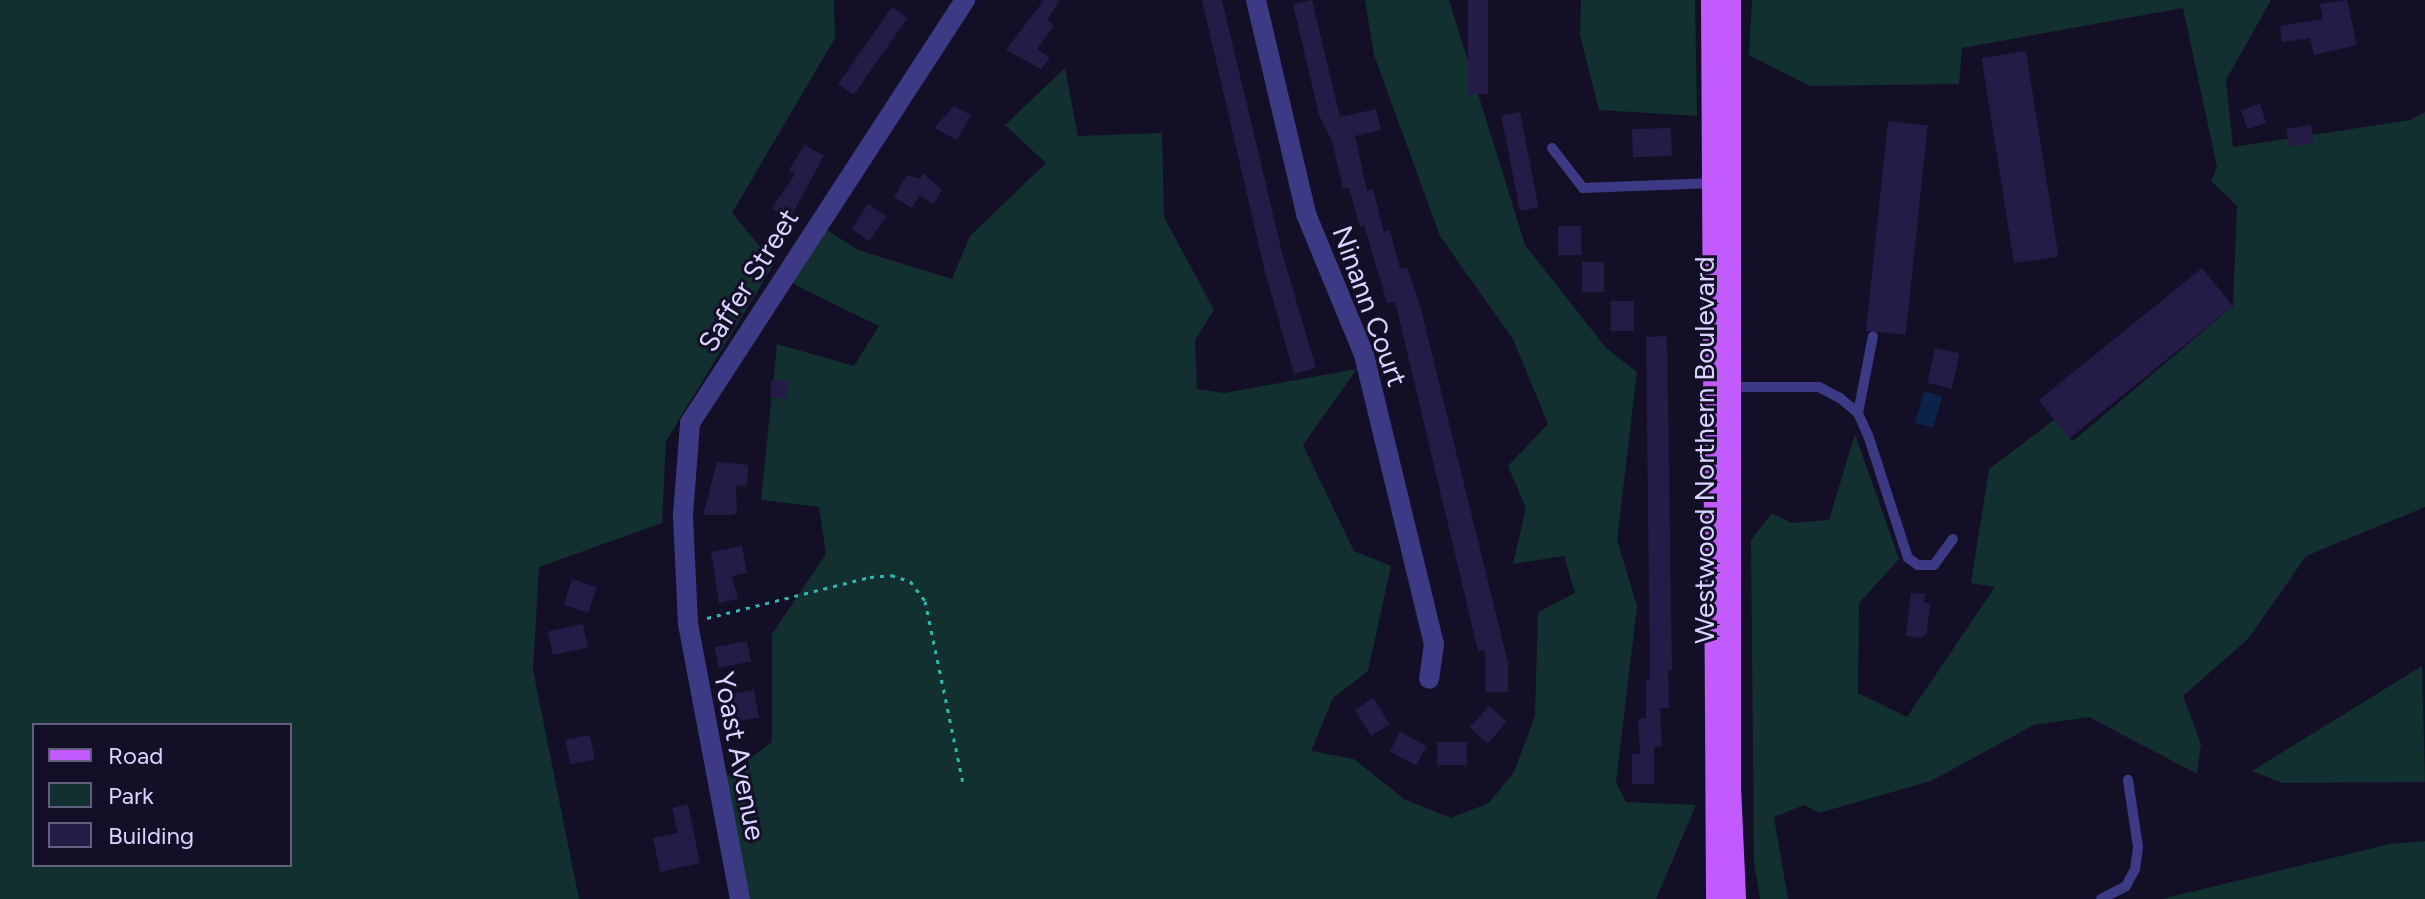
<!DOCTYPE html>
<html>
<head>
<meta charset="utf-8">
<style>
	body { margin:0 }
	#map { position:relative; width:2425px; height:899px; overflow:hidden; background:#130f26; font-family:Figtree,sans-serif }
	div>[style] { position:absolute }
	.green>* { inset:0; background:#12302f }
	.water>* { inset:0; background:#0c2248; transform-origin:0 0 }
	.building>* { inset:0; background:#241b47; transform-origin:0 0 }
	.path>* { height:3px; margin-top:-1.5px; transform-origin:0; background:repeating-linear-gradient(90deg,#2fb8b0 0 4px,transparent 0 10px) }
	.service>* { height:10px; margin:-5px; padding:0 5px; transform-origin:5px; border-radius:5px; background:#3d3a85 }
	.minor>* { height:20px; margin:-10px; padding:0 10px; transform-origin:10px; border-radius:10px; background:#3d3a85 }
	.primary>* { height:20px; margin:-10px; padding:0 10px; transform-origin:10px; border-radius:10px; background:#c25bff }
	span { translate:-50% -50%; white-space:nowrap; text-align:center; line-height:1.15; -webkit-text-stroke:6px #130f26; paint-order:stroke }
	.street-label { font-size:28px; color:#d9d4ff }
	.legend { position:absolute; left:32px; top:723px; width:260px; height:144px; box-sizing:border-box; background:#130f26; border:2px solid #625e7d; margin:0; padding:10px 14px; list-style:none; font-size:24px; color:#d9d4ff }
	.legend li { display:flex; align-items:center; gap:16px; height:40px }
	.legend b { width:40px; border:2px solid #625e7d }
</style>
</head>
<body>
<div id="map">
	<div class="green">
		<div style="clip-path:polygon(evenodd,0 0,834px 0,835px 38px,732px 213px,774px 264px,666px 441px,662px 523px,539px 567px,533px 670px,579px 899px,0 899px,0 0,34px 725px,290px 725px,290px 865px,34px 865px,34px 725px)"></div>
		<div style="clip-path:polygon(1365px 0,1449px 0,1525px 245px,1606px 348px,1637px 372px,1617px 540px,1637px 606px,1616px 783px,1626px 802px,1696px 805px,1656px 899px,740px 899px,717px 783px,772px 742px,772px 634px,826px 554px,819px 507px,761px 500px,777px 344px,854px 366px,879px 326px,797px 286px,783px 274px,816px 223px,858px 250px,952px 279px,970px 236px,1046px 163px,1005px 125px,1065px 68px,1078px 136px,1162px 133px,1164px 217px,1214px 310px,1195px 340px,1197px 389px,1224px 393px,1357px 369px,1303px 445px,1354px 551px,1391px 566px,1368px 671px,1333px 698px,1311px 751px,1354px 759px,1404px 799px,1451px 818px,1489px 803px,1514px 772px,1535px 716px,1538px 612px,1575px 593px,1564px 556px,1513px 564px,1526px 508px,1508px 466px,1548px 424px,1513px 339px,1440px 236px,1374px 55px)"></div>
		<div style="clip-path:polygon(1581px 0,1695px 0,1697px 116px,1599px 110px,1580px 35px)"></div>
		<div style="clip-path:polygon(1752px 0,2271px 0,2226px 80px,2233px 147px,2410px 120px,2425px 112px,2425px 507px,2306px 556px,2249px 638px,2183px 696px,2201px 744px,2197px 774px,2089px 717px,2034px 725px,1931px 781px,1819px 813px,1804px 805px,1774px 817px,1788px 899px,1760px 899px,1754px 862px,1751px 540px,1772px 513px,1791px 523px,1829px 520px,1855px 434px,1899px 559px,1859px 603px,1858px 693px,1907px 717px,1995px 587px,1971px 583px,1989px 469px,2055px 419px,2073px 441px,2233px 306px,2237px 206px,2211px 181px,2217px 167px,2183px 8px,1962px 48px,1959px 84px,1810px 86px,1749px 55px)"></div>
		<div style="clip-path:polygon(2422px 666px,2425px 782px,2282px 783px,2252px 771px)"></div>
		<div style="clip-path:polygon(2425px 841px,2425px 899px,2162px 899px,2390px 844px)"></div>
	</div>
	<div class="water">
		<div style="left:1924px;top:391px;width:19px;height:33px;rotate:16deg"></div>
	</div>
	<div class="building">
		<div style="clip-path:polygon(1044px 0,1060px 0,1047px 20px,1054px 26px,1037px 49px,1050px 58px,1041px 69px,1006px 50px)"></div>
		<div style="clip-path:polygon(1202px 0,1222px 0,1283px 256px,1316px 368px,1294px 374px,1264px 268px)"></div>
		<div style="clip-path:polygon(1312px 0,1340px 117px,1376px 109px,1381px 130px,1355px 136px,1367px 191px,1373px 189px,1384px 232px,1390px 230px,1400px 269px,1407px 267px,1420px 305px,1508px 663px,1508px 692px,1485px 692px,1485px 650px,1478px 651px,1395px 301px,1387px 303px,1364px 225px,1360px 227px,1349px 188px,1343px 189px,1332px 141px,1319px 115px,1293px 4px)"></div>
		<div style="left:1468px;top:0;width:20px;height:94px"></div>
		<div style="clip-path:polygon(2347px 0,2357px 45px,2314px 55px,2310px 38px,2282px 42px,2280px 26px,2323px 19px,2320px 4px)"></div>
		<div style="left:892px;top:7px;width:19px;height:94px;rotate:35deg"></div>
		<div style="left:2026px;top:51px;width:208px;height:45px;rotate:81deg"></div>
		<div style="left:2260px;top:104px;width:20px;height:20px;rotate:72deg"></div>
		<div style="clip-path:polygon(954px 106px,971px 115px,957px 140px,934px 128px)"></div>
		<div style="left:1520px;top:112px;width:97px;height:19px;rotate:79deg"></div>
		<div style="left:1888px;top:121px;width:40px;height:211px;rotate:6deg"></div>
		<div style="left:2311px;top:125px;width:18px;height:25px;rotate:81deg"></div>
		<div style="left:1671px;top:128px;width:28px;height:39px;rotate:88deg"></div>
		<div style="clip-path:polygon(805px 145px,824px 156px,789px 220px,772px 208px,795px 174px,789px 170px)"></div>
		<div style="clip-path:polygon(923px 173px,942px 190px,934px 204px,919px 196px,912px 208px,894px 197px,907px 175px,920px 179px)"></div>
		<div style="left:868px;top:204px;width:22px;height:30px;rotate:34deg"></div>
		<div style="left:1558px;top:226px;width:23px;height:29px"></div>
		<div style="left:1582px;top:262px;width:22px;height:30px"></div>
		<div style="left:2202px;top:268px;width:49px;height:210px;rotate:51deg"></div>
		<div style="left:1611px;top:301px;width:23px;height:30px"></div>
		<div style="clip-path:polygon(1667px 336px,1672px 671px,1668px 671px,1669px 708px,1660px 708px,1662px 746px,1654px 747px,1654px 784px,1632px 784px,1632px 754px,1640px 754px,1638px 719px,1646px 718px,1646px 679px,1650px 679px,1646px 337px)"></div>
		<div style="left:1935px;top:348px;width:25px;height:36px;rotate:12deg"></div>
		<div style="left:771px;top:381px;width:17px;height:17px"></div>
		<div style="clip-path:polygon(717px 462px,748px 465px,747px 485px,736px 486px,737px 513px,732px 515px,703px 515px)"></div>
		<div style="clip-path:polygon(742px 546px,747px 573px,732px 576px,738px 599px,719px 603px,711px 552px)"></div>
		<div style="left:572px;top:579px;width:26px;height:27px;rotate:18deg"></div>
		<div style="clip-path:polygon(1911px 593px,1925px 594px,1924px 603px,1930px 603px,1927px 633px,1921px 638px,1906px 636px)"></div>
		<div style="left:583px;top:624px;width:24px;height:36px;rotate:78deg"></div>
		<div style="left:747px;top:641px;width:21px;height:33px;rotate:79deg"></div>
		<div style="left:754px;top:690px;width:28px;height:29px;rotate:80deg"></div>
		<div style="left:1373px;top:698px;width:31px;height:22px;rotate:57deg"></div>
		<div style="left:1489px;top:706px;width:24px;height:29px;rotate:42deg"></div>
		<div style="left:1400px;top:732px;width:30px;height:22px;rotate:28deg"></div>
		<div style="left:590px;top:735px;width:25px;height:25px;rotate:79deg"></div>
		<div style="left:1437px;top:742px;width:30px;height:23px"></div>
		<div style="clip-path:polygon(688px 804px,700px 863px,660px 872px,653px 838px,678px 833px,672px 808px)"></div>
	</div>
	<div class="path">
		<div style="left:707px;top:618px;width:168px;rotate:-14.1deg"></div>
		<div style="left:870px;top:577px;width:21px;rotate:-5deg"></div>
		<div style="left:891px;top:575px;width:20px;rotate:18deg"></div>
		<div style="left:910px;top:581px;width:25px;rotate:53deg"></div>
		<div style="left:925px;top:601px;width:186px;rotate:78.2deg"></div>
	</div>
	<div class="service">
		<div style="left:1552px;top:148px;width:51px;rotate:52.2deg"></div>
		<div style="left:1583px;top:188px;width:131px;rotate:-2.2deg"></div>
		<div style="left:1730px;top:387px;width:89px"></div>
		<div style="left:1819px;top:387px;width:24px;rotate:28deg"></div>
		<div style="left:1840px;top:398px;width:23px;rotate:40deg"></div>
		<div style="left:1858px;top:413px;width:24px;rotate:66deg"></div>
		<div style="left:1868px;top:435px;width:129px;rotate:72deg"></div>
		<div style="left:1908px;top:558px;width:12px;rotate:35deg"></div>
		<div style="left:1918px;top:565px;width:16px"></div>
		<div style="left:1934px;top:565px;width:32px;rotate:-54deg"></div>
		<div style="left:1858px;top:413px;width:78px;rotate:-79deg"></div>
		<div style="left:2101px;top:899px;width:28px;rotate:-27deg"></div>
		<div style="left:2126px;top:886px;width:19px;rotate:-62deg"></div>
		<div style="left:2135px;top:869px;width:22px;rotate:-82deg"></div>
		<div style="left:2138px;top:847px;width:68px;rotate:-98.5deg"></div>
	</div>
	<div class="minor">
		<div style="left:1256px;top:0;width:220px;rotate:76.8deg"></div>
		<div style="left:1306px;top:214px;width:152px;rotate:67.6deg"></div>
		<div style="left:1364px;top:355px;width:297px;rotate:76.4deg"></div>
		<div style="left:1434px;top:644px;width:35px;rotate:98deg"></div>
		<div style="left:740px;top:899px;width:281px;rotate:-100.7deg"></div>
		<div style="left:688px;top:623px;width:108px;rotate:-92.7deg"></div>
		<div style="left:683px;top:515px;width:92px;rotate:-85.6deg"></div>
		<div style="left:690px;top:423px;width:505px;rotate:-56.97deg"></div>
	</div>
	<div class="primary">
		<div style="left:1711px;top:0;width:899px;rotate:89.68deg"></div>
		<div style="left:1731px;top:0;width:787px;rotate:90deg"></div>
		<div style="left:1731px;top:787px;width:112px;rotate:87.4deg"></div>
	</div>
	<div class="street-label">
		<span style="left:748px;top:280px;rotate:-58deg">Saffer Street</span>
		<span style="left:1370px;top:306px;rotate:70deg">Ninann Court</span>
		<span style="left:1704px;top:450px;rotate:-90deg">Westwood Northern Boulevard</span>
		<span style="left:740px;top:756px;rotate:79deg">Yoast Avenue</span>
	</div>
	<ul class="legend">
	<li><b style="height:10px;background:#c25bff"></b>Road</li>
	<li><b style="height:22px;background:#12302f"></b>Park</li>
	<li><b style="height:22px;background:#241b47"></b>Building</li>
	</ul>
</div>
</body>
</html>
